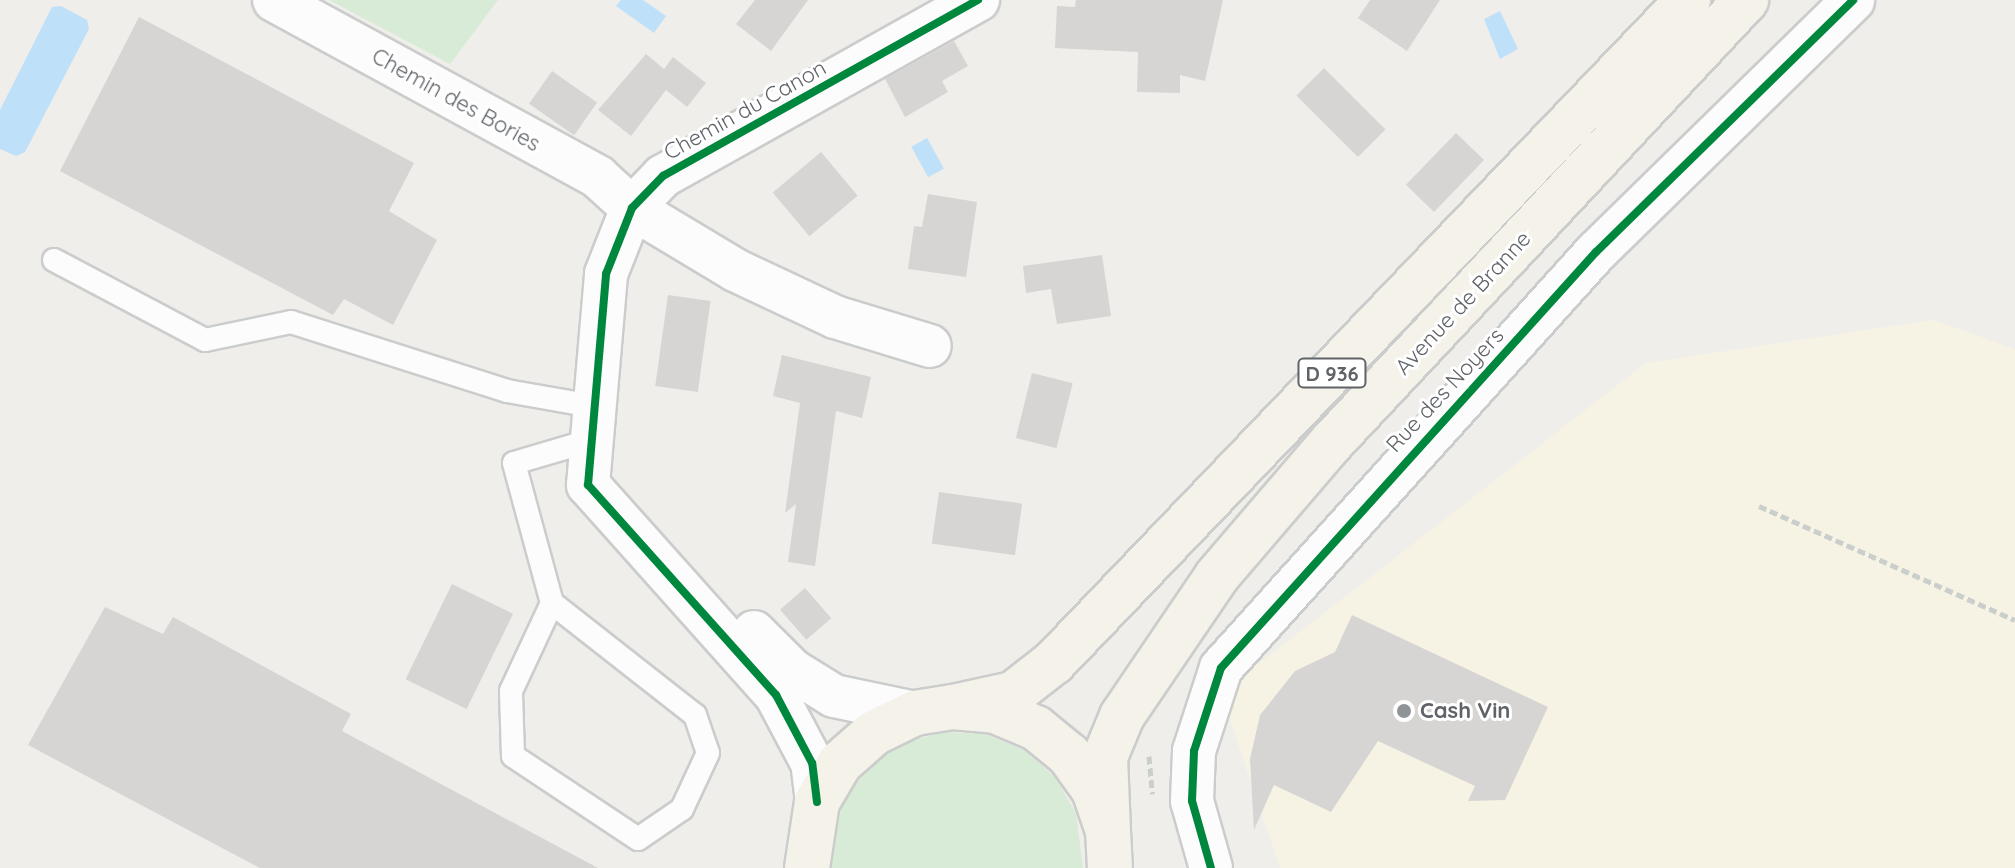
<!DOCTYPE html>
<html>
<head>
<meta charset="utf-8">
<style>
	body { margin:0 }
	#map { position:relative; width:2015px; height:868px; overflow:hidden; background:#efeeea; font-family:Quicksand,sans-serif }
	div>[style] { position:absolute }
	.commercial>* { inset:0; background:#f7f3e4 }
	.green>* { inset:0; background:#d8ebd6 }
	.water>* { inset:0; background:#bfe0f9; transform-origin:0 0 }
	.building>* { inset:0; background:#d6d5d3; transform-origin:0 0 }
	.path>* { height:5px; margin-top:-2.5px; transform-origin:0; background:repeating-linear-gradient(90deg,#cacfcc 0 8px,transparent 0 12px) }
	.roads { filter:drop-shadow(2px 0 #cbcccc) drop-shadow(-2px 0 #cbcccc) drop-shadow(0 2px #cbcccc) drop-shadow(0 -2px #cbcccc) }
	.lane>* { height:22px; margin:-11px; padding:0 11px; transform-origin:11px; border-radius:11px; background:#fdfcfc }
	.street>* { height:42px; margin:-21px; padding:0 21px; transform-origin:21px; border-radius:21px; background:#fdfcfc }
	.primary>* { height:44px; margin:-22px; padding:0 22px; transform-origin:22px; border-radius:22px; background:#f4f2e9 }
	.cycleway>* { height:8px; margin:-4px; padding:0 4px; transform-origin:4px; border-radius:4px; background:#00873e }
	.dots>* { width:22px; height:22px; translate:-50% -50%; box-sizing:border-box; border:4px solid #fff; border-radius:50% }
	span { translate:-50% -50%; white-space:nowrap; text-align:center; line-height:1.15; -webkit-text-stroke:6px #fff; paint-order:stroke }
	.shield-label span { padding:2px 6px; background:#fff; border:2px solid; border-radius:6px; -webkit-text-stroke-width:0 }
	.shield-label { font-size:20px; color:#5f6368; font-weight:700 }
	.street-label { font-size:22px; color:#5f6368 }
	.poi-label { font-size:22px; color:#5f6368; font-weight:700 }
	.left { translate:0 -50%; text-align:left }
</style>
</head>
<body>
<div id="map">
	<div class="commercial">
		<div style="clip-path:polygon(1933px 320px,2015px 349px,2015px 868px,1280px 868px,1221px 693px,1646px 363px)"></div>
	</div>
	<div class="green">
		<div style="clip-path:polygon(329px 0,498px 0,450px 64px)"></div>
		<div style="clip-path:polygon(944px 732px,985px 734px,1024px 750px,1055px 777px,1076px 813px,1083px 868px,832px 868px,832px 841px,844px 801px,869px 767px,903px 743px)"></div>
	</div>
	<div class="water">
		<div style="clip-path:polygon(621px 0,643px 0,666px 16px,654px 33px,616px 6px)"></div>
		<div style="clip-path:polygon(61px 6px,87px 20px,89px 29px,25px 152px,16px 156px,0 149px,0 110px,52px 7px)"></div>
		<div style="clip-path:polygon(1500px 11px,1518px 49px,1500px 59px,1484px 19px)"></div>
		<div style="left:927px;top:138px;width:35px;height:18px;rotate:61deg"></div>
	</div>
	<div class="building">
		<div style="clip-path:polygon(755px 0,808px 0,771px 51px,736px 24px)"></div>
		<div style="clip-path:polygon(1076px 0,1223px 0,1205px 81px,1180px 75px,1180px 93px,1137px 92px,1138px 52px,1055px 48px,1057px 6px,1075px 7px)"></div>
		<div style="clip-path:polygon(1370px 0,1440px 0,1407px 51px,1358px 18px)"></div>
		<div style="clip-path:polygon(139px 17px,414px 163px,389px 211px,437px 240px,393px 325px,344px 299px,333px 315px,60px 171px)"></div>
		<div style="clip-path:polygon(954px 41px,968px 66px,942px 81px,948px 92px,905px 117px,885px 79px)"></div>
		<div style="clip-path:polygon(646px 54px,664px 69px,673px 57px,706px 83px,687px 107px,666px 90px,631px 136px,598px 110px)"></div>
		<div style="left:1324px;top:68px;width:87px;height:39px;rotate:45deg"></div>
		<div style="left:552px;top:71px;width:55px;height:40px;rotate:35deg"></div>
		<div style="left:1456px;top:133px;width:39px;height:72px;rotate:44deg"></div>
		<div style="left:821px;top:152px;width:57px;height:63px;rotate:50deg"></div>
		<div style="clip-path:polygon(928px 194px,977px 202px,966px 277px,908px 269px,914px 226px,922px 227px)"></div>
		<div style="clip-path:polygon(1102px 255px,1111px 316px,1057px 324px,1051px 289px,1026px 293px,1023px 266px)"></div>
		<div style="left:668px;top:295px;width:43px;height:92px;rotate:8deg"></div>
		<div style="clip-path:polygon(782px 355px,871px 377px,862px 418px,836px 411px,815px 566px,788px 562px,796px 504px,785px 513px,800px 403px,773px 396px)"></div>
		<div style="left:1032px;top:373px;width:42px;height:67px;rotate:14deg"></div>
		<div style="left:939px;top:492px;width:84px;height:52px;rotate:8deg"></div>
		<div style="left:452px;top:584px;width:68px;height:106px;rotate:26deg"></div>
		<div style="left:805px;top:588px;width:40px;height:33px;rotate:49deg"></div>
		<div style="clip-path:polygon(105px 607px,163px 634px,173px 617px,351px 714px,342px 731px,598px 868px,260px 868px,28px 745px)"></div>
		<div style="clip-path:polygon(1352px 615px,1548px 707px,1505px 800px,1468px 801px,1475px 786px,1378px 741px,1331px 812px,1274px 785px,1254px 830px,1250px 759px,1260px 715px,1295px 671px,1335px 652px)"></div>
	</div>
	<div class="path">
		<div style="left:1759px;top:506px;width:280px;rotate:24deg"></div>
		<div style="left:1149px;top:756px;width:38px;rotate:85deg"></div>
	</div>
	<div class="roads">
		<div class="lane">
			<div style="left:54px;top:260px;width:171px;rotate:27.9deg"></div>
			<div style="left:205px;top:340px;width:88px;rotate:-11.8deg"></div>
			<div style="left:291px;top:322px;width:227px;rotate:17.7deg"></div>
			<div style="left:507px;top:391px;width:86px;rotate:10deg"></div>
			<div style="left:552px;top:603px;width:182px;rotate:38.1deg"></div>
			<div style="left:695px;top:715px;width:40px;rotate:71.1deg"></div>
			<div style="left:708px;top:753px;width:62px;rotate:114.9deg"></div>
			<div style="left:682px;top:809px;width:53px;rotate:145.7deg"></div>
			<div style="left:638px;top:839px;width:150px;rotate:-146.4deg"></div>
			<div style="left:513px;top:756px;width:65px;rotate:-91.8deg"></div>
			<div style="left:511px;top:691px;width:97px;rotate:-65deg"></div>
			<div style="left:552px;top:603px;width:145px;rotate:-105.2deg"></div>
			<div style="left:514px;top:463px;width:81px;rotate:-16.4deg"></div>
		</div>
		<div class="street">
			<div style="left:274px;top:0;width:369px;rotate:28.6deg"></div>
			<div style="left:598px;top:177px;width:46px;rotate:42.4deg"></div>
			<div style="left:632px;top:208px;width:120px;rotate:31deg"></div>
			<div style="left:735px;top:270px;width:110px;rotate:25.2deg"></div>
			<div style="left:835px;top:317px;width:99px;rotate:17deg"></div>
			<div style="left:754px;top:632px;width:54px;rotate:45deg"></div>
			<div style="left:792px;top:670px;width:49px;rotate:31.8deg"></div>
			<div style="left:834px;top:696px;width:83px;rotate:11.9deg"></div>
			<div style="left:817px;top:802px;width:39px;rotate:-97deg"></div>
			<div style="left:812px;top:763px;width:77px;rotate:-117.9deg"></div>
			<div style="left:776px;top:695px;width:282px;rotate:-131.8deg"></div>
			<div style="left:588px;top:485px;width:212px;rotate:-85.1deg"></div>
			<div style="left:606px;top:274px;width:71px;rotate:-68.5deg"></div>
			<div style="left:632px;top:208px;width:45px;rotate:-45.9deg"></div>
			<div style="left:663px;top:176px;width:361px;rotate:-29.2deg"></div>
			<div style="left:1211px;top:868px;width:70px;rotate:-105.8deg"></div>
			<div style="left:1192px;top:801px;width:50px;rotate:-87.7deg"></div>
			<div style="left:1194px;top:751px;width:87px;rotate:-72deg"></div>
			<div style="left:1221px;top:668px;width:560px;rotate:-47.97deg"></div>
			<div style="left:1596px;top:252px;width:360px;rotate:-44.4deg"></div>
		</div>
		<div class="primary">
			<div style="left:953px;top:707px;width:61px;rotate:-12.2deg"></div>
			<div style="left:1013px;top:694px;width:52px;rotate:-38deg"></div>
			<div style="left:1054px;top:662px;width:917px;rotate:-46.24deg"></div>
			<div style="left:1108px;top:831px;width:74px;rotate:-92.3deg"></div>
			<div style="left:1105px;top:757px;width:44px;rotate:-67.5deg"></div>
			<div style="left:1122px;top:716px;width:169px;rotate:-55.8deg"></div>
			<div style="left:1217px;top:576px;width:177px;rotate:-49.4deg"></div>
			<div style="left:1332px;top:442px;width:606px;rotate:-46.87deg"></div>
			<div style="left:807px;top:868px;width:67px;rotate:-81.4deg"></div>
			<div style="left:817px;top:802px;width:45px;rotate:-59.5deg"></div>
			<div style="left:840px;top:763px;width:45px;rotate:-41.4deg"></div>
			<div style="left:874px;top:733px;width:46px;rotate:-26deg"></div>
			<div style="left:915px;top:713px;width:38px;rotate:-9deg"></div>
			<div style="left:953px;top:707px;width:42px;rotate:5.4deg"></div>
			<div style="left:995px;top:711px;width:44px;rotate:22.5deg"></div>
			<div style="left:1036px;top:728px;width:43px;rotate:39.3deg"></div>
			<div style="left:1069px;top:755px;width:43px;rotate:54.5deg"></div>
			<div style="left:1094px;top:790px;width:43px;rotate:71.1deg"></div>
			<div style="left:1108px;top:831px;width:37px;rotate:87deg"></div>
		</div>
	</div>
	<div class="cycleway">
		<div style="left:817px;top:802px;width:39px;rotate:-97deg"></div>
		<div style="left:812px;top:763px;width:77px;rotate:-117.9deg"></div>
		<div style="left:776px;top:695px;width:282px;rotate:-131.8deg"></div>
		<div style="left:588px;top:485px;width:212px;rotate:-85.1deg"></div>
		<div style="left:606px;top:274px;width:71px;rotate:-68.5deg"></div>
		<div style="left:632px;top:208px;width:45px;rotate:-45.9deg"></div>
		<div style="left:663px;top:176px;width:361px;rotate:-29.2deg"></div>
		<div style="left:1211px;top:868px;width:70px;rotate:-105.8deg"></div>
		<div style="left:1192px;top:801px;width:50px;rotate:-87.7deg"></div>
		<div style="left:1194px;top:751px;width:87px;rotate:-72deg"></div>
		<div style="left:1221px;top:668px;width:560px;rotate:-47.97deg"></div>
		<div style="left:1596px;top:252px;width:360px;rotate:-44.4deg"></div>
	</div>
	<div class="dots">
		<div style="left:1404px;top:711px;background:#919496"></div>
	</div>
	<div class="shield-label">
		<span style="left:1332px;top:373px">D 936</span>
	</div>
	<div class="street-label">
		<span style="left:456px;top:100px;rotate:29deg">Chemin des Bories</span>
		<span style="left:745px;top:110px;rotate:-29deg">Chemin du Canon</span>
		<span style="left:1463px;top:303px;rotate:-47deg">Avenue de Branne</span>
		<span style="left:1445px;top:390px;rotate:-47deg">Rue des Noyers</span>
	</div>
	<div class="poi-label">
		<span class="left" style="left:1420px;top:711px">Cash Vin</span>
	</div>
</div>
</body>
</html>
